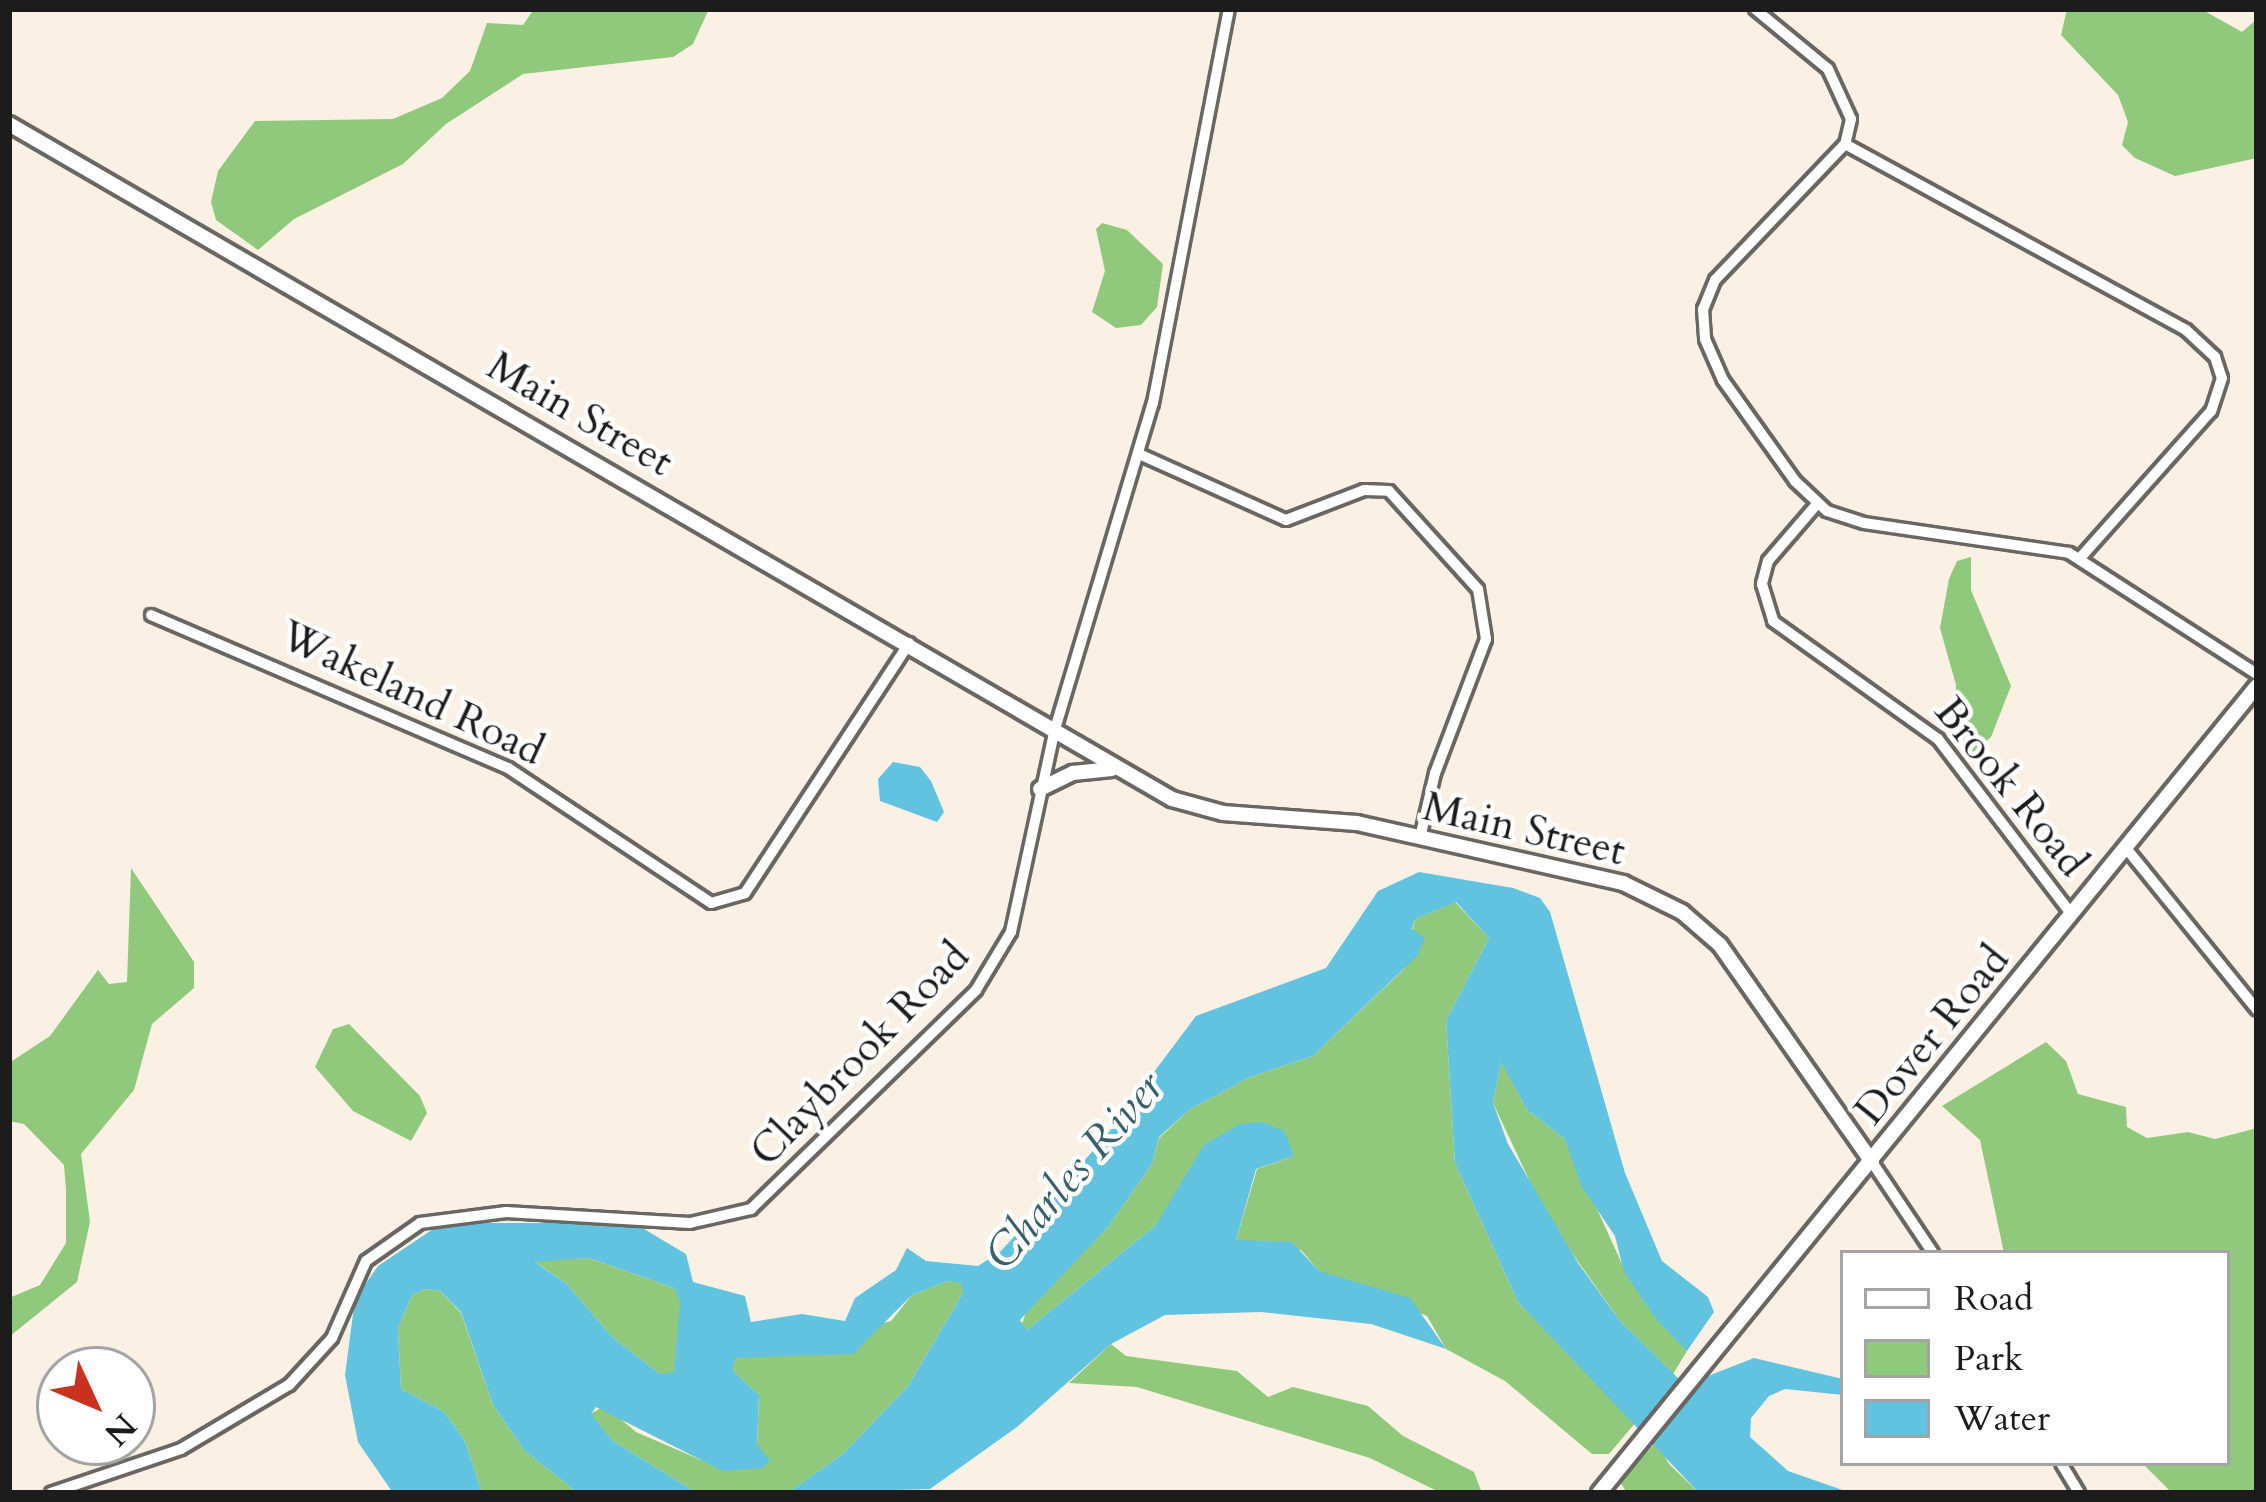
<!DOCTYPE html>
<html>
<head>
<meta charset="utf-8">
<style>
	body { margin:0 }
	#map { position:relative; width:2266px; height:1502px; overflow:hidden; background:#faf0e3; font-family:Cardo,serif }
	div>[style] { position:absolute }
	.green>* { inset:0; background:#91c97c }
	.water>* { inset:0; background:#61c3df }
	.roads { filter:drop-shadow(3px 0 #6a6662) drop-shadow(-3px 0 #6a6662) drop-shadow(0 3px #6a6662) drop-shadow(0 -3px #6a6662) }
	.minor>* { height:10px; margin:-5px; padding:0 5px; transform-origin:5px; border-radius:5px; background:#fff }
	.tertiary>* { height:14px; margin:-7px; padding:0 7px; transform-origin:7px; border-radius:7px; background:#fff }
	span { translate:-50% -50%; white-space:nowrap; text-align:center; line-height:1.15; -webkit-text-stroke:9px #fff; paint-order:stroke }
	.street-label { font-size:42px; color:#1c1c1c }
	.water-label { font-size:45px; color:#385f6a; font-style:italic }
	.frame { position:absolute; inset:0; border:12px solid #1c1c1c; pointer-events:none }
	.legend { position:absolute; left:1840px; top:1250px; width:390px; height:216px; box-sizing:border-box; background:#fff; border:3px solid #a4a4a4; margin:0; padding:15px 21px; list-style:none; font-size:36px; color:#1c1c1c }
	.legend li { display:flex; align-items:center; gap:24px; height:60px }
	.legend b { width:60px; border:3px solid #a4a4a4 }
	.north { position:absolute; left:36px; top:1346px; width:120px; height:120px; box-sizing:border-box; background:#fff; border:3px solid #a4a4a4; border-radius:50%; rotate:134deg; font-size:33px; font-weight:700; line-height:48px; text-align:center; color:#1c1c1c }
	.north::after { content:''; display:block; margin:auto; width:42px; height:54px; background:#c8321e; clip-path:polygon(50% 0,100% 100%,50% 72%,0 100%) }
</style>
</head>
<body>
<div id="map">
	<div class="green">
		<div style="clip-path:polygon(534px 9px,709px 9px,693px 44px,673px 57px,523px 74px,446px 124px,403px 164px,294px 219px,258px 250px,216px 220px,211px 202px,218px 171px,255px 121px,393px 119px,442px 98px,470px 71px,487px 23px,523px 25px)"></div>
		<div style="clip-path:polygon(2067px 9px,2201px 9px,2242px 32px,2257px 19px,2257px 158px,2175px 176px,2135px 158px,2122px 145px,2128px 122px,2118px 95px,2061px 35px)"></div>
		<div style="clip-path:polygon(1102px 223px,1127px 230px,1163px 264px,1157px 307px,1141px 325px,1116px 328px,1092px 312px,1105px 271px,1096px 229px)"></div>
		<div style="clip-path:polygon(1971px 557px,1971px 590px,2011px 686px,1991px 737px,1973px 753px,1952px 741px,1956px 685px,1940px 628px,1949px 579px,1957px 561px)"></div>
		<div style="clip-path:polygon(131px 868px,194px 962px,194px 988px,152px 1024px,134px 1090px,81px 1154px,90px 1222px,77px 1282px,9px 1337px,9px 1298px,40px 1285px,66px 1243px,66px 1190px,64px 1165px,24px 1124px,9px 1121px,9px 1063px,50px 1036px,98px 970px,109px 984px,127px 982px)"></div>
		<div style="clip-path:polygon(1455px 902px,1489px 938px,1446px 1021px,1455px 1163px,1518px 1302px,1636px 1422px,1609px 1454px,1592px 1454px,1505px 1381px,1446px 1349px,1427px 1316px,1319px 1271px,1301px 1250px,1236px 1240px,1257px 1169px,1294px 1156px,1180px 1191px,1155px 1226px,1027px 1330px,1021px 1327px,1027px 1309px,1108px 1227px,1152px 1164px,1159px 1138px,1189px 1110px,1250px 1077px,1313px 1056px,1404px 969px,1415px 919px)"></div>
		<div style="clip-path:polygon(349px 1024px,420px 1096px,427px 1113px,411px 1141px,353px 1111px,315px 1067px,333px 1029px)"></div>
		<div style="clip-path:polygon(2046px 1042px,2066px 1061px,2078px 1094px,2126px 1107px,2127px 1127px,2147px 1138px,2188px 1132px,2215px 1139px,2257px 1128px,2257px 1493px,2172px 1493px,2142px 1463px,2227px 1463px,2227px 1253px,2004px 1253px,1980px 1140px,1942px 1106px)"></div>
		<div style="clip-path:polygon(1501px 1061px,1527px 1110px,1565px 1139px,1628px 1277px,1687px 1351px,1673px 1374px,1620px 1321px,1546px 1216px,1493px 1103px)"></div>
		<div style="clip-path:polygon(589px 1258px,674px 1288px,681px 1302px,674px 1373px,660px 1374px,612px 1337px,567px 1284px,534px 1261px)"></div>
		<div style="clip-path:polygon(948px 1281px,962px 1282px,963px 1293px,908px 1386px,844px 1453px,788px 1493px,697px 1493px,613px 1441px,590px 1414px,605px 1406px,636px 1432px,701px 1460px,757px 1446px,759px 1395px,733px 1371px,734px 1358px,891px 1321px,912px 1295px)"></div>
		<div style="clip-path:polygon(425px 1289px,440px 1291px,461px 1313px,493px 1405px,524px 1450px,578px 1493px,482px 1493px,465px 1441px,444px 1412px,401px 1389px,398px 1328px,412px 1295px)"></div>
		<div style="clip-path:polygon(1111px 1344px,1126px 1356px,1237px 1371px,1268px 1397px,1293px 1387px,1368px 1406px,1403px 1436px,1474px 1472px,1482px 1493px,1441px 1493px,1370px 1458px,1137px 1387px,1069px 1383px)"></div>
		<div style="clip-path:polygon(1656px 1442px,1669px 1464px,1699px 1493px,1627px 1493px,1620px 1482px)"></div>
	</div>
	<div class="water">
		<div style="clip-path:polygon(893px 762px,920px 767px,931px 781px,944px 812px,937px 822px,880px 801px,878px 779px)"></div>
		<div style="clip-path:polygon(evenodd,1419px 872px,1513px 888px,1540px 898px,1550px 912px,1625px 1173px,1662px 1261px,1708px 1297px,1714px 1312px,1687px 1351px,1656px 1319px,1624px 1272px,1615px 1236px,1582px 1187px,1565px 1139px,1527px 1110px,1501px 1062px,1493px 1103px,1508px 1144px,1578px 1263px,1620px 1321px,1685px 1385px,1754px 1358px,1843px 1379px,1843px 1395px,1785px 1389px,1769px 1396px,1751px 1418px,1750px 1437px,1788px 1471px,1851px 1493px,1699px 1493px,1518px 1302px,1455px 1163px,1446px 1021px,1489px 938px,1456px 902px,1415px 919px,1412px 929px,1425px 938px,1417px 956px,1313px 1056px,1250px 1077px,1189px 1110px,1159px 1137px,1152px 1164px,1108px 1227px,1020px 1320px,1027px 1330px,1155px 1226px,1204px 1145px,1240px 1124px,1263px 1122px,1284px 1131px,1294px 1156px,1256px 1169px,1236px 1240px,1292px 1242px,1319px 1271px,1410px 1298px,1446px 1349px,1371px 1324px,1261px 1312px,1165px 1315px,1111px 1344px,1017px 1427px,930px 1489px,788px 1493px,844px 1453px,908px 1386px,963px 1293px,961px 1283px,948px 1281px,912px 1295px,853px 1354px,735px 1358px,733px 1371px,759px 1395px,757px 1445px,770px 1460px,763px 1468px,723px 1471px,596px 1407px,591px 1414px,613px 1441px,697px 1493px,578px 1493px,524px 1450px,493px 1405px,461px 1312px,440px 1291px,425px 1289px,412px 1295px,398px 1328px,401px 1389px,444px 1412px,465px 1441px,482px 1493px,393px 1493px,358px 1442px,345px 1375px,355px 1299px,378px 1266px,442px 1223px,634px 1223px,686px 1254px,693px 1282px,745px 1296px,751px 1322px,802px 1314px,845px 1321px,855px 1298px,896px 1270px,907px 1248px,926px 1261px,978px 1266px,1000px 1252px,1103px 1140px,1196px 1016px,1326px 968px,1378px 891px,1419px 872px,589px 1258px,674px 1288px,680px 1302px,674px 1372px,660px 1374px,612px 1337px,567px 1284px,535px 1262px,589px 1258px)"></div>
	</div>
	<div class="roads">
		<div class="minor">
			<div style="left:1755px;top:9px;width:94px;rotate:39.4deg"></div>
			<div style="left:1828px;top:69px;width:55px;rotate:65.3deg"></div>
			<div style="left:1851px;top:119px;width:26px;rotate:103deg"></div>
			<div style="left:1845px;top:144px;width:188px;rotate:133.7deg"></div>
			<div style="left:1715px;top:280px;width:31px;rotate:112deg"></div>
			<div style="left:1703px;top:309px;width:30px;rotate:86deg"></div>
			<div style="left:1705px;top:339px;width:45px;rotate:66.3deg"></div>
			<div style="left:1723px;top:380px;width:124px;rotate:54.5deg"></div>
			<div style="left:1795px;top:481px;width:44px;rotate:43.2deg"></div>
			<div style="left:1827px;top:511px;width:39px;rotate:18deg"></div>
			<div style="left:1864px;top:523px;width:207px;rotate:8.3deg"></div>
			<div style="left:2069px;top:553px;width:224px;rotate:32.8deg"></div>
			<div style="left:1845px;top:144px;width:388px;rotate:28.6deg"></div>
			<div style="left:2186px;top:330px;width:40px;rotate:43deg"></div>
			<div style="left:2215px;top:357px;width:22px;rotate:72deg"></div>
			<div style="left:2222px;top:378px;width:35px;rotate:108deg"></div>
			<div style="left:2211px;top:411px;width:197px;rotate:131.7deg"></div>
			<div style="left:1139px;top:454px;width:161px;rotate:24.2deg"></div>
			<div style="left:1286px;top:520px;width:84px;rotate:-21deg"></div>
			<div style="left:1364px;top:490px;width:25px;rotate:2deg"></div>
			<div style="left:1389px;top:491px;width:132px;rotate:47.8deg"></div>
			<div style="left:1478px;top:589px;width:51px;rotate:80.9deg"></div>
			<div style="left:1486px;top:639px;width:143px;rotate:110.8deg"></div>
			<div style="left:1435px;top:773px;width:67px;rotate:103deg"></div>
			<div style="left:1817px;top:504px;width:75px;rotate:130.7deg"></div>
			<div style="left:1768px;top:561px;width:24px;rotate:105deg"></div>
			<div style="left:1762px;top:584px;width:39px;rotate:73deg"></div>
			<div style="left:1773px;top:621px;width:203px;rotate:35.6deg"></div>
			<div style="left:1938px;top:739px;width:221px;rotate:52.7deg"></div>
			<div style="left:151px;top:615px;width:388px;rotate:23.2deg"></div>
			<div style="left:508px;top:768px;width:244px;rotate:33.6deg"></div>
			<div style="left:711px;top:903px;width:35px;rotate:-16deg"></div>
			<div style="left:745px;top:893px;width:299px;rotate:-56.7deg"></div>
			<div style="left:2126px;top:848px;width:208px;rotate:51deg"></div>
			<div style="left:1872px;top:1162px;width:110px;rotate:56.2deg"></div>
			<div style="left:2061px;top:1463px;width:35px;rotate:59deg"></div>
			<div style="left:51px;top:1493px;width:137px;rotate:-18.7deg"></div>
			<div style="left:181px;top:1449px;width:126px;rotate:-30.7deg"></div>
			<div style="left:289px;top:1385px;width:64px;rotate:-47.5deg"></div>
			<div style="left:332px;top:1338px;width:84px;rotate:-66.2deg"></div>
			<div style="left:366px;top:1261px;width:66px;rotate:-35.1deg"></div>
			<div style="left:420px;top:1223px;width:87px;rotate:-7.3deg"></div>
			<div style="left:506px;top:1212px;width:184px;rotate:3.4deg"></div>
			<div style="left:690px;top:1223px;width:63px;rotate:-12.9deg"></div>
			<div style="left:751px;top:1209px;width:314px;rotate:-44.2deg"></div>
			<div style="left:976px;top:990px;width:68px;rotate:-58.9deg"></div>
			<div style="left:1011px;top:932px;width:208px;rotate:-77.8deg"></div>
			<div style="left:1055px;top:729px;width:340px;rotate:-73.3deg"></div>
			<div style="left:1153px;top:403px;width:401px;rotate:-79.1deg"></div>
		</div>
		<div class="tertiary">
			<div style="left:9px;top:124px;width:1345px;rotate:30.13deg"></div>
			<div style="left:1172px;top:799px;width:53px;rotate:15.4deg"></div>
			<div style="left:1223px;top:813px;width:134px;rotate:4.3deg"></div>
			<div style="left:1357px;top:823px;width:273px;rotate:12.7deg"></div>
			<div style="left:1623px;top:883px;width:66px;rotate:26.2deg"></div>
			<div style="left:1682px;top:912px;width:50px;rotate:41deg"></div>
			<div style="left:1720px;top:945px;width:265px;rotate:55deg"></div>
			<div style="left:1040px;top:789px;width:37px;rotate:-26deg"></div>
			<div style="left:1073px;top:773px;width:39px;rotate:-6deg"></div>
			<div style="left:1599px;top:1493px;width:1041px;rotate:-50.81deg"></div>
		</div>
	</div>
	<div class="street-label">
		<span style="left:580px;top:414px;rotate:30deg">Main Street</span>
		<span style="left:412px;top:693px;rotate:25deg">Wakeland Road</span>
		<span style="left:2011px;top:787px;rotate:51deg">Brook Road</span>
		<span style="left:1524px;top:829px;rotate:13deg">Main Street</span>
		<span style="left:1932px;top:1035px;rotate:-51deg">Dover Road</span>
		<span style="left:860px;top:1054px;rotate:-46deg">Claybrook Road</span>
	</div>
	<div class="water-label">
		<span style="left:1074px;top:1171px;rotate:-49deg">Charles River</span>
	</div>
	<div class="frame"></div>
	<ul class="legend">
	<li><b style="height:15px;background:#fff"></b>Road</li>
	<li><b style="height:33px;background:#91c97c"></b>Park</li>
	<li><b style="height:33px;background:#61c3df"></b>Water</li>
	</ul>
	<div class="north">N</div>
</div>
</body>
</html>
